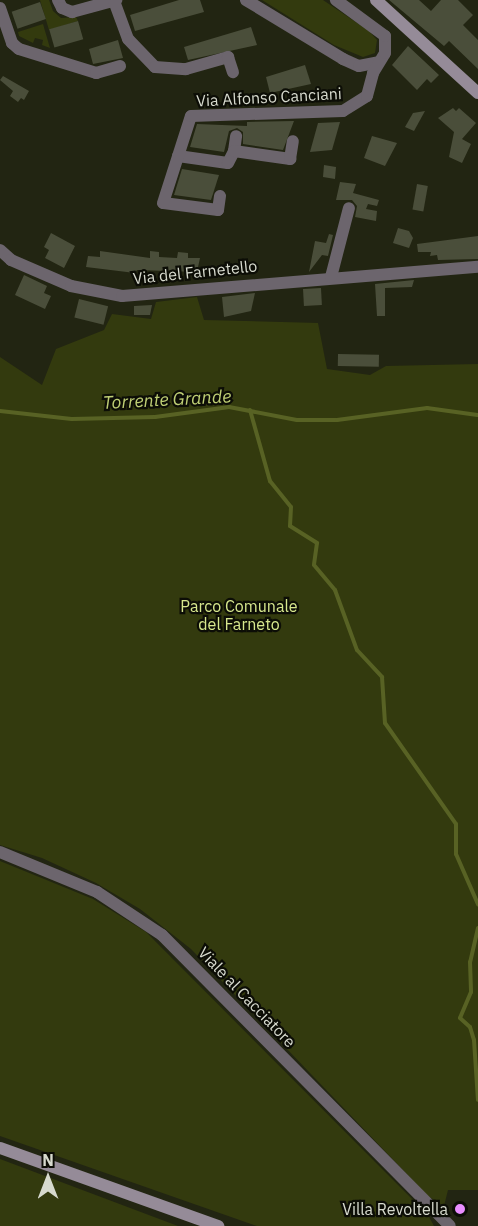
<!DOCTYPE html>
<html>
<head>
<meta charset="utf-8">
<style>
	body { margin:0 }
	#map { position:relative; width:478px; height:1226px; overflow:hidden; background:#222512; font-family:"IBM Plex Sans",sans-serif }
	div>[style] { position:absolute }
	.green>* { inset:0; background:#333a0e }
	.stream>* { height:4px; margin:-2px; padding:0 2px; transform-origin:2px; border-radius:2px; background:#586224 }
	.building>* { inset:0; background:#4a4e3a; transform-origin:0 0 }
	.street>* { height:12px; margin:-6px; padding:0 6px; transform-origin:6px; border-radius:6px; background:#6c656d }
	.secondary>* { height:12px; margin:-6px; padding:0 6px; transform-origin:6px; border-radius:6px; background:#958b98 }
	.dots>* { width:16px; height:16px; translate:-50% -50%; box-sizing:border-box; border:3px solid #0c0d06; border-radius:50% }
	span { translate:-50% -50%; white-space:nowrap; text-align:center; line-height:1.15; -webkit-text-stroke:4.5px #0c0d06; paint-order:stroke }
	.street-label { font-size:16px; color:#d7dace }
	.park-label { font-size:16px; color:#d7e78d }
	.poi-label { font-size:16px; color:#d7dace }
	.right { translate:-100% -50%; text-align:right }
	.water-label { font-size:18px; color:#bece74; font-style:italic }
	.north { position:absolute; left:18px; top:1148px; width:60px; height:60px; -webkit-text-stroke:4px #0c0d06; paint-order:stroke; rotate:0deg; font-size:16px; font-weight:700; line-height:24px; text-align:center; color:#d7dace }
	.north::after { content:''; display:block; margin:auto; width:21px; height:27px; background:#d7dace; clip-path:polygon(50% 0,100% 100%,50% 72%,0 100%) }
</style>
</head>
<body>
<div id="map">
	<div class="green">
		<div style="clip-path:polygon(40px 0,49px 0,53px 11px,61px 18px,76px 17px,78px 21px,49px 30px)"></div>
		<div style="clip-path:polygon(262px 0,323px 0,369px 31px,377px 40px,375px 53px,363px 57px,334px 45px)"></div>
		<div style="clip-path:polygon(43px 24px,50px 48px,42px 45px,43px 40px,35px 38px,33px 43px,19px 36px,18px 32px)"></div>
		<div style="clip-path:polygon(197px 297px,204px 320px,318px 323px,327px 369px,370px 375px,386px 366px,478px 364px,478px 1190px,448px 1190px,444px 1206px,428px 1196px,191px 949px,140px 909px,96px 883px,42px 858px,0 845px,0 357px,42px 385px,56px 349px,104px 330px,112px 314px,151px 319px,156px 302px)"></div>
		<div style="clip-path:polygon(0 861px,93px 899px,146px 932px,428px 1215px,434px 1226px,257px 1226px,0 1136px)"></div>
		<div style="clip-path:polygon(0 1159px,178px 1226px,0 1226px)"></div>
	</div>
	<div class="stream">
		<div style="left:250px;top:410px;width:74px;rotate:74.3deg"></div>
		<div style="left:270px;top:481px;width:33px;rotate:51deg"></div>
		<div style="left:291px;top:507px;width:19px;rotate:93deg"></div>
		<div style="left:290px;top:526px;width:32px;rotate:32deg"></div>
		<div style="left:317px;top:543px;width:22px;rotate:98deg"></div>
		<div style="left:314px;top:565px;width:33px;rotate:50deg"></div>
		<div style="left:335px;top:590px;width:64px;rotate:69.9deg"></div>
		<div style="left:357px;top:650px;width:37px;rotate:47deg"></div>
		<div style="left:382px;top:677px;width:46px;rotate:86.3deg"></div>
		<div style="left:385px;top:723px;width:123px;rotate:54.9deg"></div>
		<div style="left:456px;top:824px;width:30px;rotate:90deg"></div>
		<div style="left:456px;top:854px;width:55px;rotate:66.3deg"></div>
		<div style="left:0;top:411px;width:72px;rotate:6.3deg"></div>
		<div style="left:72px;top:419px;width:83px;rotate:-1.4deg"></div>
		<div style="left:155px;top:417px;width:75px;rotate:-7.7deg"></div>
		<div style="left:229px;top:407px;width:69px;rotate:10.8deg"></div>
		<div style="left:297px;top:420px;width:40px"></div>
		<div style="left:337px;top:420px;width:91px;rotate:-7.6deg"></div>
		<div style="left:427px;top:408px;width:51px;rotate:7.8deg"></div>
		<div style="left:478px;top:928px;width:35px;rotate:103deg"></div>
		<div style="left:470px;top:962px;width:30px;rotate:88deg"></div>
		<div style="left:471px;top:992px;width:28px;rotate:113deg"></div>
		<div style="left:460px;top:1018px;width:13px;rotate:42deg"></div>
		<div style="left:470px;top:1027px;width:14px;rotate:73deg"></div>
		<div style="left:474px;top:1040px;width:60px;rotate:86.2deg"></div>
	</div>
	<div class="building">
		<div style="clip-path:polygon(179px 0,200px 0,204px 12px,135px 31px,130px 15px)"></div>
		<div style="clip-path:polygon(389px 0,419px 0,431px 11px,441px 0,458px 0,473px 15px,463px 25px,478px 40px,478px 69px,449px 41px,444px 46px)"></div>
		<div style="left:40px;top:2px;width:18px;height:30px;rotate:71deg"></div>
		<div style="left:78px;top:21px;width:19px;height:30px;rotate:74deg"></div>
		<div style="clip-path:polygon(251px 27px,257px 45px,188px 60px,184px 47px)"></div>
		<div style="clip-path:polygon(118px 40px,123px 58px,93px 64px,89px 49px)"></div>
		<div style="clip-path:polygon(408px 46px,439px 75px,431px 83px,427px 79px,417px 90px,392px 65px)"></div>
		<div style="clip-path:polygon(305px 65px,311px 84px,270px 93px,266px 77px)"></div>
		<div style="clip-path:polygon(3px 76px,29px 91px,24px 100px,21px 98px,18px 102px,10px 96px,13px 91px,0 80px)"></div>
		<div style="clip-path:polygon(453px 108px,456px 111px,459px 108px,476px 123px,462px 139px,471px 144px,462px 163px,449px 157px,454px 132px,438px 118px)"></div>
		<div style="clip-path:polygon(425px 111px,414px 131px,405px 127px,413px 113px)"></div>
		<div style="clip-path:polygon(294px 121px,283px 150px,243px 144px,243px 132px,237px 128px,229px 131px,224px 152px,190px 147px,197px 124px,247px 126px,247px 122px)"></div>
		<div style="clip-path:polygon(340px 122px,332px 150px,310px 152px,318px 123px)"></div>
		<div style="clip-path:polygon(372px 136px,397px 143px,385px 166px,364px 158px)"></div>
		<div style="clip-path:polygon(324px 165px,336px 167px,335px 179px,323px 177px)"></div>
		<div style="clip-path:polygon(182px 169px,219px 175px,211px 200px,174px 195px)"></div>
		<div style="clip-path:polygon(340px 182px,356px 184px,353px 193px,379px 200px,377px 206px,368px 204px,366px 209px,377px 211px,376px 221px,355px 217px,357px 206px,352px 200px,336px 200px)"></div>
		<div style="left:417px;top:184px;width:11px;height:26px;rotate:10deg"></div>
		<div style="clip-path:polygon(398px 228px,409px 231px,413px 238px,409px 248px,393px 243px)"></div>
		<div style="clip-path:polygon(51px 233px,75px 246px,64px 268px,45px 258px,49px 250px,44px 247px)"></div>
		<div style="clip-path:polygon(329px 234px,333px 235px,328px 256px,322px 255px,309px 272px,315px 241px,326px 243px)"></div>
		<div style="clip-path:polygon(478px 236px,478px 259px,438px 260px,437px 255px,430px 256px,431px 252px,418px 252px,417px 244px)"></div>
		<div style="clip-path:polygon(100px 251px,150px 258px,150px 251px,159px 252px,159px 257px,177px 258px,178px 252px,188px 253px,188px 258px,200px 258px,197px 272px,137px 270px,135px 273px,86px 267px,88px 256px,100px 257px)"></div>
		<div style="clip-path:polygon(24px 275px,47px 286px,44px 293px,51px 296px,45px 309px,15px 295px)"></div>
		<div style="clip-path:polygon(414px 280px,412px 287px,385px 288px,385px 316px,377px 316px,375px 284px)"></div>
		<div style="left:321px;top:288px;width:17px;height:18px;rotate:87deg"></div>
		<div style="clip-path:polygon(255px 293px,251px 311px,224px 317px,222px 297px)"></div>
		<div style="left:79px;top:299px;width:30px;height:19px;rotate:14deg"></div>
		<div style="clip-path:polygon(152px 305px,150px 315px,134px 315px,134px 306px)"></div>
		<div style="left:338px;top:354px;width:41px;height:12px;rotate:1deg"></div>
	</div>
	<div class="street">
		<div style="left:58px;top:0;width:9px;rotate:63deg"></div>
		<div style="left:62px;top:8px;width:11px;rotate:22deg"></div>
		<div style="left:72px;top:12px;width:46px;rotate:-15.3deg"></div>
		<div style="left:246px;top:0;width:114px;rotate:31.3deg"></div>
		<div style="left:343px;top:59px;width:17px;rotate:24deg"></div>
		<div style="left:359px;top:66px;width:20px;rotate:-11deg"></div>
		<div style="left:114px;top:1px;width:40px;rotate:69.8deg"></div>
		<div style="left:128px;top:39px;width:39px;rotate:46deg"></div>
		<div style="left:155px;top:67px;width:31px;rotate:4deg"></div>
		<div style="left:186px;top:69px;width:44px;rotate:-15.9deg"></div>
		<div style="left:228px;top:57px;width:16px;rotate:72deg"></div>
		<div style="left:0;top:8px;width:37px;rotate:71deg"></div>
		<div style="left:12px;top:43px;width:9px;rotate:41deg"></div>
		<div style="left:19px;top:49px;width:81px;rotate:17.3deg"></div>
		<div style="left:96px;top:73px;width:25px;rotate:-16deg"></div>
		<div style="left:234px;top:151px;width:15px;rotate:-82deg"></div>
		<div style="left:178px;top:156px;width:50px;rotate:8deg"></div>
		<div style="left:228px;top:163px;width:13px;rotate:-63deg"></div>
		<div style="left:234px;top:151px;width:57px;rotate:8.1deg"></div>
		<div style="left:290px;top:159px;width:18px;rotate:-81deg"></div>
		<div style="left:220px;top:196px;width:14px;rotate:98deg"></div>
		<div style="left:218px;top:210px;width:55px;rotate:-172.7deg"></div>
		<div style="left:163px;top:203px;width:91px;rotate:-72.2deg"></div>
		<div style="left:191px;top:116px;width:152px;rotate:-1.9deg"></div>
		<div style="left:343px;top:111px;width:28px;rotate:-32deg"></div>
		<div style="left:367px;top:96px;width:24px;rotate:-75deg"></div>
		<div style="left:373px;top:73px;width:23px;rotate:-59deg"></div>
		<div style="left:385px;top:53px;width:17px;rotate:-90deg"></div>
		<div style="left:385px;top:36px;width:61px;rotate:-143.7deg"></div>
		<div style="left:0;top:250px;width:15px;rotate:42deg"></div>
		<div style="left:11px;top:260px;width:65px;rotate:23.4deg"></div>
		<div style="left:71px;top:286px;width:52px;rotate:11.1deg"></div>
		<div style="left:122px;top:296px;width:357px;rotate:-4.7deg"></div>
		<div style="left:331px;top:277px;width:71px;rotate:-75.4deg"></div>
		<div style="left:0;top:852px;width:105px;rotate:22.4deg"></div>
		<div style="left:97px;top:892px;width:78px;rotate:33.5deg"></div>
		<div style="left:162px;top:935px;width:409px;rotate:45.3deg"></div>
	</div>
	<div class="secondary">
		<div style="left:376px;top:0;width:138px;rotate:42.4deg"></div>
		<div style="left:0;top:1148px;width:232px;rotate:19.7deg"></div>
	</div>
	<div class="dots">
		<div style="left:460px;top:1209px;background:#e98eff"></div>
	</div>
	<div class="street-label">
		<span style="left:269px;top:97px;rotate:-3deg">Via Alfonso Canciani</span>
		<span style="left:195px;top:272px;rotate:-6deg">Via del Farnetello</span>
		<span style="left:247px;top:997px;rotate:46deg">Viale al Cacciatore</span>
	</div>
	<div class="park-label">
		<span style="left:239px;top:615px">Parco Comunale<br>del Farneto</span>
	</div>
	<div class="poi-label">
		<span class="right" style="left:448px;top:1209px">Villa Revoltella</span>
	</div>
	<div class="water-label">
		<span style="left:167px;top:400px;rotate:-3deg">Torrente Grande</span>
	</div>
	<div class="north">N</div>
</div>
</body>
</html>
